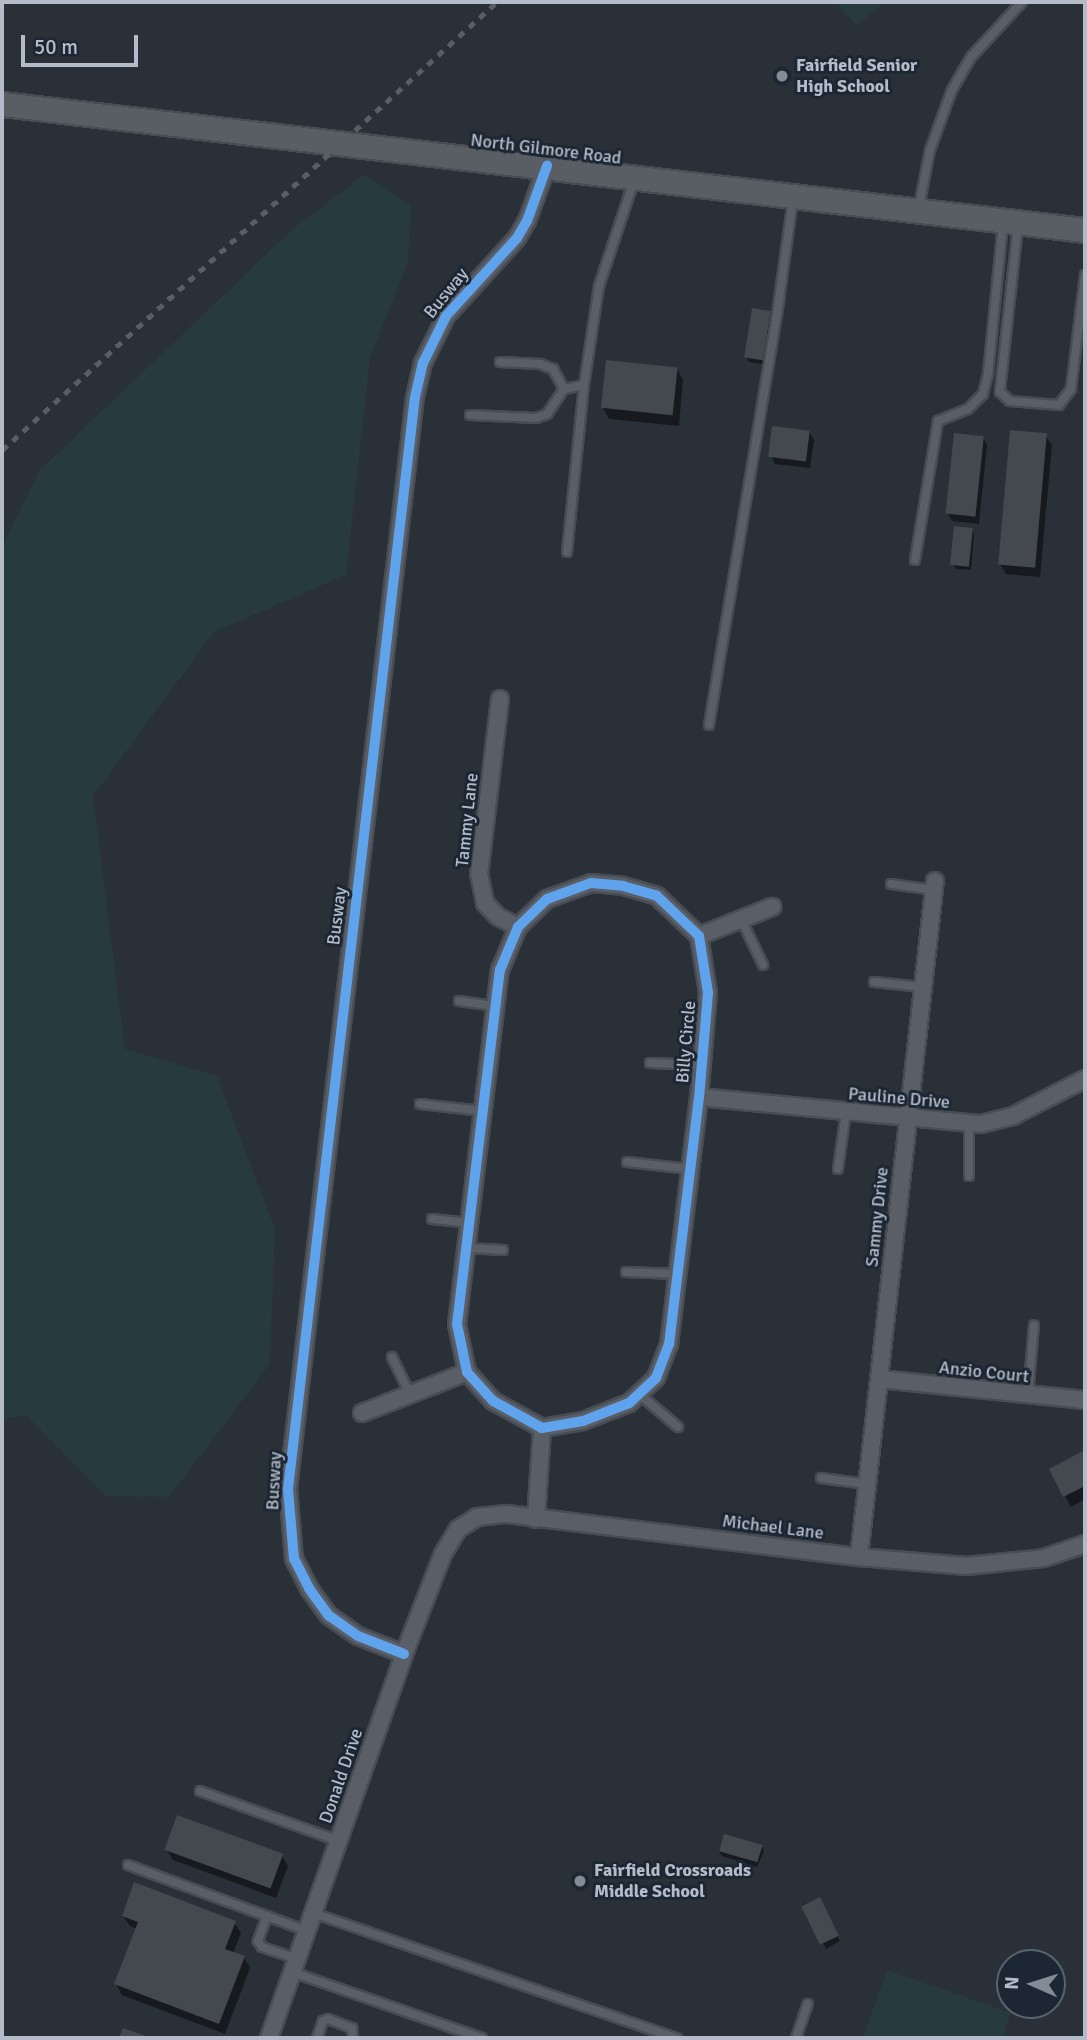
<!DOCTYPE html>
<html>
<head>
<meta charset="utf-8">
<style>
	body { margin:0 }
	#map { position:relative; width:1087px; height:2040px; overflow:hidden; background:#2a3038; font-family:Signika,sans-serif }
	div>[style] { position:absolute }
	.green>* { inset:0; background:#273a3e }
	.shadow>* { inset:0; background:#0007 }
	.building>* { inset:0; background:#444950; transform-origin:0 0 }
	.roads { filter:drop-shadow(2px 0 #484c53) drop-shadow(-2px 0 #484c53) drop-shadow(0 2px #484c53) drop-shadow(0 -2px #484c53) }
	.lane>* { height:8px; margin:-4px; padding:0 4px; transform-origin:4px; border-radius:4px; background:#5a5e66 }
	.street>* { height:16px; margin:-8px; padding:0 8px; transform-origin:8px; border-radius:8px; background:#5a5e66 }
	.secondary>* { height:23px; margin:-11.5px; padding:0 11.5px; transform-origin:11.5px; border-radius:11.5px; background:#595d64 }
	.rail>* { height:4.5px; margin-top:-2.25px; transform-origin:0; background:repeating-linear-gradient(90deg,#595d64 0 7px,transparent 0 14px) }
	.cycleway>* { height:10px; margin:-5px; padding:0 5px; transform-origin:5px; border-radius:5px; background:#60a3ed }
	.dots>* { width:19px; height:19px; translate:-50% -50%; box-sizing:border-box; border:4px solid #1d2633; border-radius:50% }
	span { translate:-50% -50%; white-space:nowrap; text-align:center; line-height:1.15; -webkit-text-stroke:6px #1d2633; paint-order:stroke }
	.poi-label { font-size:18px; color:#b4bcc9; font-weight:700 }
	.left { translate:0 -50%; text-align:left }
	.street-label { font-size:18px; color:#b4bcc9 }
	.frame { position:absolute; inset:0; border:4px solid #b4bcc9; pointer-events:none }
	.north { position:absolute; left:996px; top:1949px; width:70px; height:70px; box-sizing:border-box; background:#1d2633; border:2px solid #59626f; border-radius:50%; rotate:273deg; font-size:19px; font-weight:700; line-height:28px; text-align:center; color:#b4bcc9 }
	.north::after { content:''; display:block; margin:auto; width:24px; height:32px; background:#848b96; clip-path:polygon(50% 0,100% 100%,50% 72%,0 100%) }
	.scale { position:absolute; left:21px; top:35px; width:117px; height:32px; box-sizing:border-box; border:4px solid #b4bcc9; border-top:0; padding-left:9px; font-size:21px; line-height:24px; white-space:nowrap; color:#b4bcc9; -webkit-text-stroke:5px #1d2633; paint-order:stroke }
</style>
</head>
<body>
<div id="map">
	<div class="green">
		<div style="clip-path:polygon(835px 2px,885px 2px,856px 26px)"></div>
		<div style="clip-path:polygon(365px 174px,411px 205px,408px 262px,370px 358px,346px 575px,214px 632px,93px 796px,125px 1049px,217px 1076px,275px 1229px,270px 1364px,169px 1497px,106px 1496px,26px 1415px,2px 1420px,2px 546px,40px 470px,294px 228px)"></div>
		<div style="clip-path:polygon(887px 1970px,1011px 2013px,1002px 2038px,863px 2038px)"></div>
	</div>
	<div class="shadow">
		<div style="clip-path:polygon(770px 313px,773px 318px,765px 364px,749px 362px,746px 357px)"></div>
		<div style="clip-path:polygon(677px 369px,683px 380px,679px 426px,609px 419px,603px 408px)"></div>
		<div style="clip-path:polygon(809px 432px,814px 440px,810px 468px,775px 464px,771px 456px)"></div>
		<div style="clip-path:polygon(1045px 435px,1052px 445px,1040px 577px,1006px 574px,1000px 564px)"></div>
		<div style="clip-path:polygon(983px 437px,987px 445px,979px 524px,952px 521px,948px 514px)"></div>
		<div style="clip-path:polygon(972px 529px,974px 534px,971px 570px,956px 569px,953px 564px)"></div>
		<div style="clip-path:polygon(1085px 1452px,1085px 1499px,1071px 1507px,1051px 1469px)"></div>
		<div style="clip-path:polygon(761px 1846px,764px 1851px,757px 1867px,722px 1856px,719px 1851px)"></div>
		<div style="clip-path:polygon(166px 1849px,282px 1856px,288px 1866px,276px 1898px,173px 1860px)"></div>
		<div style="clip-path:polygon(819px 1899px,840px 1941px,826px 1949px,802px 1905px)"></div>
		<div style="clip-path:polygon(123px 1916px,234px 1922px,241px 1933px,233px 1953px,244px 1957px,250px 1968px,225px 2034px,122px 1995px,116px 1984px,137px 1929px,130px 1926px)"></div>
	</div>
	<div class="building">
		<div style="left:752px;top:308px;width:19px;height:50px;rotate:9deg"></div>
		<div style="left:606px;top:360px;width:72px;height:48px;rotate:6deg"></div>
		<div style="left:772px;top:426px;width:38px;height:31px;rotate:7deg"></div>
		<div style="left:1010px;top:430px;width:37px;height:135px;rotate:5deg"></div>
		<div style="left:954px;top:433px;width:30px;height:81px;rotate:6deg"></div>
		<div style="left:954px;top:526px;width:19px;height:39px;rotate:6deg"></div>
		<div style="clip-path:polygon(1085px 1450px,1085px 1486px,1063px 1497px,1049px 1469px)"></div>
		<div style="left:177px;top:1815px;width:113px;height:37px;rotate:20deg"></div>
		<div style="left:724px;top:1834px;width:40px;height:18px;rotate:16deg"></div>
		<div style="clip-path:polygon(134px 1882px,236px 1921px,225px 1949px,245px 1956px,219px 2024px,114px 1984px,138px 1922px,122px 1916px)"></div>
		<div style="left:820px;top:1897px;width:43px;height:21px;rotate:64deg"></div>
		<div style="clip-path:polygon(123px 2028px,151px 2038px,119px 2038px)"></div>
	</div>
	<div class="roads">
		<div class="lane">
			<div style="left:919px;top:207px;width:58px;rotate:-79.1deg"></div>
			<div style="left:930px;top:150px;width:64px;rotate:-69.9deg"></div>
			<div style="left:952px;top:90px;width:39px;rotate:-60deg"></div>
			<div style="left:972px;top:56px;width:74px;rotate:-47.2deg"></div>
			<div style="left:1018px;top:225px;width:168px;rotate:96.2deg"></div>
			<div style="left:1000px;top:392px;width:13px;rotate:42deg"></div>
			<div style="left:1010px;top:401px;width:49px;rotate:4.7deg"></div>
			<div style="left:1059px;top:405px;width:20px;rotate:-53deg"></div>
			<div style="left:1071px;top:389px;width:115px;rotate:-83deg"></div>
			<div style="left:500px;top:362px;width:40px;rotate:2.9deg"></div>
			<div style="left:540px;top:364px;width:14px;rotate:21deg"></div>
			<div style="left:553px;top:369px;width:23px;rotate:61deg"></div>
			<div style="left:470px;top:415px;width:66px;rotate:2.6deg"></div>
			<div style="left:536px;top:418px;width:12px;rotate:-20deg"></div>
			<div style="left:547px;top:414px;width:30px;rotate:-56deg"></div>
			<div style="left:564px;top:389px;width:20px;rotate:-11deg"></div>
			<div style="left:567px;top:552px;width:168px;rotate:-84.2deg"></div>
			<div style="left:584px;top:385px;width:100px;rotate:-81.4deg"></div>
			<div style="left:599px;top:286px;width:111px;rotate:-71.6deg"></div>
			<div style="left:915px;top:560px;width:141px;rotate:-80.6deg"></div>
			<div style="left:938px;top:421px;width:32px;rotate:-22deg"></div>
			<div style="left:968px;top:409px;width:21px;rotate:-45deg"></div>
			<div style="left:983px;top:394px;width:21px;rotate:-76deg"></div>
			<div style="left:988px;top:374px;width:152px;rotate:-84.3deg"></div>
			<div style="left:709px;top:725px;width:431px;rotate:-80.6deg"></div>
			<div style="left:779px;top:300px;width:102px;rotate:-82.1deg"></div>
			<div style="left:891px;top:884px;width:43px;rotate:7.9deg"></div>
			<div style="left:741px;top:919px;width:51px;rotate:64.4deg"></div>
			<div style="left:874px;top:982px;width:48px;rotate:5.9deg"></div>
			<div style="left:459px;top:1001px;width:37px;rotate:8deg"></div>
			<div style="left:650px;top:1063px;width:52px;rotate:2.2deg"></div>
			<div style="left:420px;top:1104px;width:63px;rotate:6.3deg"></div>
			<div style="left:969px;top:1123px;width:53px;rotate:90deg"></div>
			<div style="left:627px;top:1162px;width:63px;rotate:6.3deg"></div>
			<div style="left:838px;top:1169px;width:58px;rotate:-82deg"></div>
			<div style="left:432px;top:1219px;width:37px;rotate:6deg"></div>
			<div style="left:466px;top:1248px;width:37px;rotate:3deg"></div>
			<div style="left:626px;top:1272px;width:51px;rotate:2.2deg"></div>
			<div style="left:392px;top:1357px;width:41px;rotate:64.1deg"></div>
			<div style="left:639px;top:1394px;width:51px;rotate:40.2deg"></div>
			<div style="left:1028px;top:1396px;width:71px;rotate:-85.2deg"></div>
			<div style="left:821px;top:1478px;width:46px;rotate:7.4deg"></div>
			<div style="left:200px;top:1791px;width:148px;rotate:19.8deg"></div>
			<div style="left:128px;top:1865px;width:191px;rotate:20.2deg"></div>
			<div style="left:313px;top:1913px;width:385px;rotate:19deg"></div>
			<div style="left:267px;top:1916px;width:27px;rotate:110deg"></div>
			<div style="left:258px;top:1941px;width:7px;rotate:56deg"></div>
			<div style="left:262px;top:1947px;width:37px;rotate:19deg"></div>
			<div style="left:292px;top:1972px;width:201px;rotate:19.2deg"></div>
			<div style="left:317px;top:2038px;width:18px;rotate:-71deg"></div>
			<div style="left:323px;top:2021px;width:5px;rotate:-22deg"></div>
			<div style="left:328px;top:2019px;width:26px;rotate:21deg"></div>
			<div style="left:352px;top:2028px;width:10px;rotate:84deg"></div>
			<div style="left:796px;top:2038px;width:36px;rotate:-71deg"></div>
		</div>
		<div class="street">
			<div style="left:500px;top:699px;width:176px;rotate:96.8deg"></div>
			<div style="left:479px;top:874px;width:30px;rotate:78deg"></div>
			<div style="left:485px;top:903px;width:18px;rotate:47deg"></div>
			<div style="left:497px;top:916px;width:24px;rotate:28deg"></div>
			<div style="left:591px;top:883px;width:32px;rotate:5deg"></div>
			<div style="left:623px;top:886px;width:35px;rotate:16deg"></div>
			<div style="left:657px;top:896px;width:58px;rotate:43.6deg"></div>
			<div style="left:699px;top:936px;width:58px;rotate:81deg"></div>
			<div style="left:708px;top:993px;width:104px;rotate:94.9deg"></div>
			<div style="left:699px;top:1097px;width:249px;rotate:96.9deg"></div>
			<div style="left:669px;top:1344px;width:36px;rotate:111deg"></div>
			<div style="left:656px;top:1378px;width:37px;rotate:137deg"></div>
			<div style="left:629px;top:1403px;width:49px;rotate:158.6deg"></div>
			<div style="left:583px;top:1421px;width:42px;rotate:170.3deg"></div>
			<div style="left:542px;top:1428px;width:56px;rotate:-151.1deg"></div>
			<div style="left:493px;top:1401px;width:39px;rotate:-132deg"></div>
			<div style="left:467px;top:1372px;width:49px;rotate:-101.8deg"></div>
			<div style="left:457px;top:1324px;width:357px;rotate:-83.1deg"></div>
			<div style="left:500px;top:970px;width:47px;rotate:-67.3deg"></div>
			<div style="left:518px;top:927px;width:40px;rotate:-44deg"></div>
			<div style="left:547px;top:899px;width:47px;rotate:-20deg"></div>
			<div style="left:699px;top:936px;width:79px;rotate:-21.7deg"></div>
			<div style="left:699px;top:1097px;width:283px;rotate:5.5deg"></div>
			<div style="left:981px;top:1124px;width:33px;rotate:-14deg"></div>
			<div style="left:1013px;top:1116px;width:81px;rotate:-27.2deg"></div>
			<div style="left:879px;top:1379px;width:207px;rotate:5.8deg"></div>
			<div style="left:362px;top:1413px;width:113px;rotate:-21.3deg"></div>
			<div style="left:536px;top:1519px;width:91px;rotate:-86.2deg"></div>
			<div style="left:859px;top:1557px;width:680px;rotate:-83.59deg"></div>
			<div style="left:404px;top:1654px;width:49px;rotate:-158.6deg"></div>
			<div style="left:358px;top:1636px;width:35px;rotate:-145deg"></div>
			<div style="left:329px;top:1616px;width:34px;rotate:-126deg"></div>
			<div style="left:309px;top:1588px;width:33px;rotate:-117deg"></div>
			<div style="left:294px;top:1559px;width:70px;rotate:-94.9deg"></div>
			<div style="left:288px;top:1489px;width:1099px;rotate:-83.37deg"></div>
			<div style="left:415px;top:397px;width:35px;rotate:-77deg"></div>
			<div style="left:423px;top:363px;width:52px;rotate:-63.9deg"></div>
			<div style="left:446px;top:316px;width:105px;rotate:-47.7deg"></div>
			<div style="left:517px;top:238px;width:20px;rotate:-60deg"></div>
			<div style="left:527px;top:221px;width:59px;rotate:-70deg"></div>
			<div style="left:269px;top:2038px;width:407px;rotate:-70.6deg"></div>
			<div style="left:404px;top:1654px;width:107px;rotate:-68.7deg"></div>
			<div style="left:443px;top:1554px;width:29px;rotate:-59deg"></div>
			<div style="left:458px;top:1529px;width:22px;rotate:-32deg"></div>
			<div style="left:477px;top:1517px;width:30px;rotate:-6deg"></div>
			<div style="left:507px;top:1514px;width:355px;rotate:7deg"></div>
			<div style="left:859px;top:1557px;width:108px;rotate:4.8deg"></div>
			<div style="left:967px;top:1566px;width:77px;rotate:-5.9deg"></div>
			<div style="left:1044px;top:1558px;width:43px;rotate:-18.9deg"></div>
		</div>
		<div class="secondary">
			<div style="left:2px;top:104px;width:1090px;rotate:6.64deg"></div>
		</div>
	</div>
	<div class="rail">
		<div style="left:2px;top:450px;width:668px;rotate:-42.15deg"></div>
	</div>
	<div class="cycleway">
		<div style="left:591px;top:883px;width:32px;rotate:5deg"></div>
		<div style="left:623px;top:886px;width:35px;rotate:16deg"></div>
		<div style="left:657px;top:896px;width:58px;rotate:43.6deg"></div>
		<div style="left:699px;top:936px;width:58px;rotate:81deg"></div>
		<div style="left:708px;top:993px;width:104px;rotate:94.9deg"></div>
		<div style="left:699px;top:1097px;width:249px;rotate:96.9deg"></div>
		<div style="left:669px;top:1344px;width:36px;rotate:111deg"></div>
		<div style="left:656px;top:1378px;width:37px;rotate:137deg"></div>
		<div style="left:629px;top:1403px;width:49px;rotate:158.6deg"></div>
		<div style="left:583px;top:1421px;width:42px;rotate:170.3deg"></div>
		<div style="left:542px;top:1428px;width:56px;rotate:-151.1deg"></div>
		<div style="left:493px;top:1401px;width:39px;rotate:-132deg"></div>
		<div style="left:467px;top:1372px;width:49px;rotate:-101.8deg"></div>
		<div style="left:457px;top:1324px;width:357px;rotate:-83.1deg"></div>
		<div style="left:500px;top:970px;width:47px;rotate:-67.3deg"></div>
		<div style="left:518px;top:927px;width:40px;rotate:-44deg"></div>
		<div style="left:547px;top:899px;width:47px;rotate:-20deg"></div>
		<div style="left:404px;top:1654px;width:49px;rotate:-158.6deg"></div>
		<div style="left:358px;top:1636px;width:35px;rotate:-145deg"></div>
		<div style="left:329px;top:1616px;width:34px;rotate:-126deg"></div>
		<div style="left:309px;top:1588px;width:33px;rotate:-117deg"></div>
		<div style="left:294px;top:1559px;width:70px;rotate:-94.9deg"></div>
		<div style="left:288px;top:1489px;width:1099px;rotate:-83.37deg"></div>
		<div style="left:415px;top:397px;width:35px;rotate:-77deg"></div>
		<div style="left:423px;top:363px;width:52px;rotate:-63.9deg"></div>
		<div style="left:446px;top:316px;width:105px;rotate:-47.7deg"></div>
		<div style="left:517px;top:238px;width:20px;rotate:-60deg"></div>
		<div style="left:527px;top:221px;width:59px;rotate:-70deg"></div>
	</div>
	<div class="dots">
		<div style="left:782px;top:76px;background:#848b96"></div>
		<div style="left:580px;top:1881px;background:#848b96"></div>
	</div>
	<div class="poi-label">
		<span class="left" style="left:796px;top:76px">Fairfield Senior<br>High School</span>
		<span class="left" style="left:594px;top:1881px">Fairfield Crossroads<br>Middle School</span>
	</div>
	<div class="street-label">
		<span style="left:546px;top:149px;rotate:7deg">North Gilmore Road</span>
		<span style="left:446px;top:293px;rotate:-51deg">Busway</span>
		<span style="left:467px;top:820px;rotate:-84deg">Tammy Lane</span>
		<span style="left:337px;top:916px;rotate:-83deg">Busway</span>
		<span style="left:686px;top:1042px;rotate:-85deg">Billy Circle</span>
		<span style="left:899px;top:1098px;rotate:5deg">Pauline Drive</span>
		<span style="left:877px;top:1217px;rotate:-84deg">Sammy Drive</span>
		<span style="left:984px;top:1372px;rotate:6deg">Anzio Court</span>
		<span style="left:274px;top:1481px;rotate:-87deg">Busway</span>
		<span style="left:773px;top:1527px;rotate:7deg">Michael Lane</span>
		<span style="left:341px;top:1776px;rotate:-71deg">Donald Drive</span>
	</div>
	<div class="frame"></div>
	<div class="north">N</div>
	<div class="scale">50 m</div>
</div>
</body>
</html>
